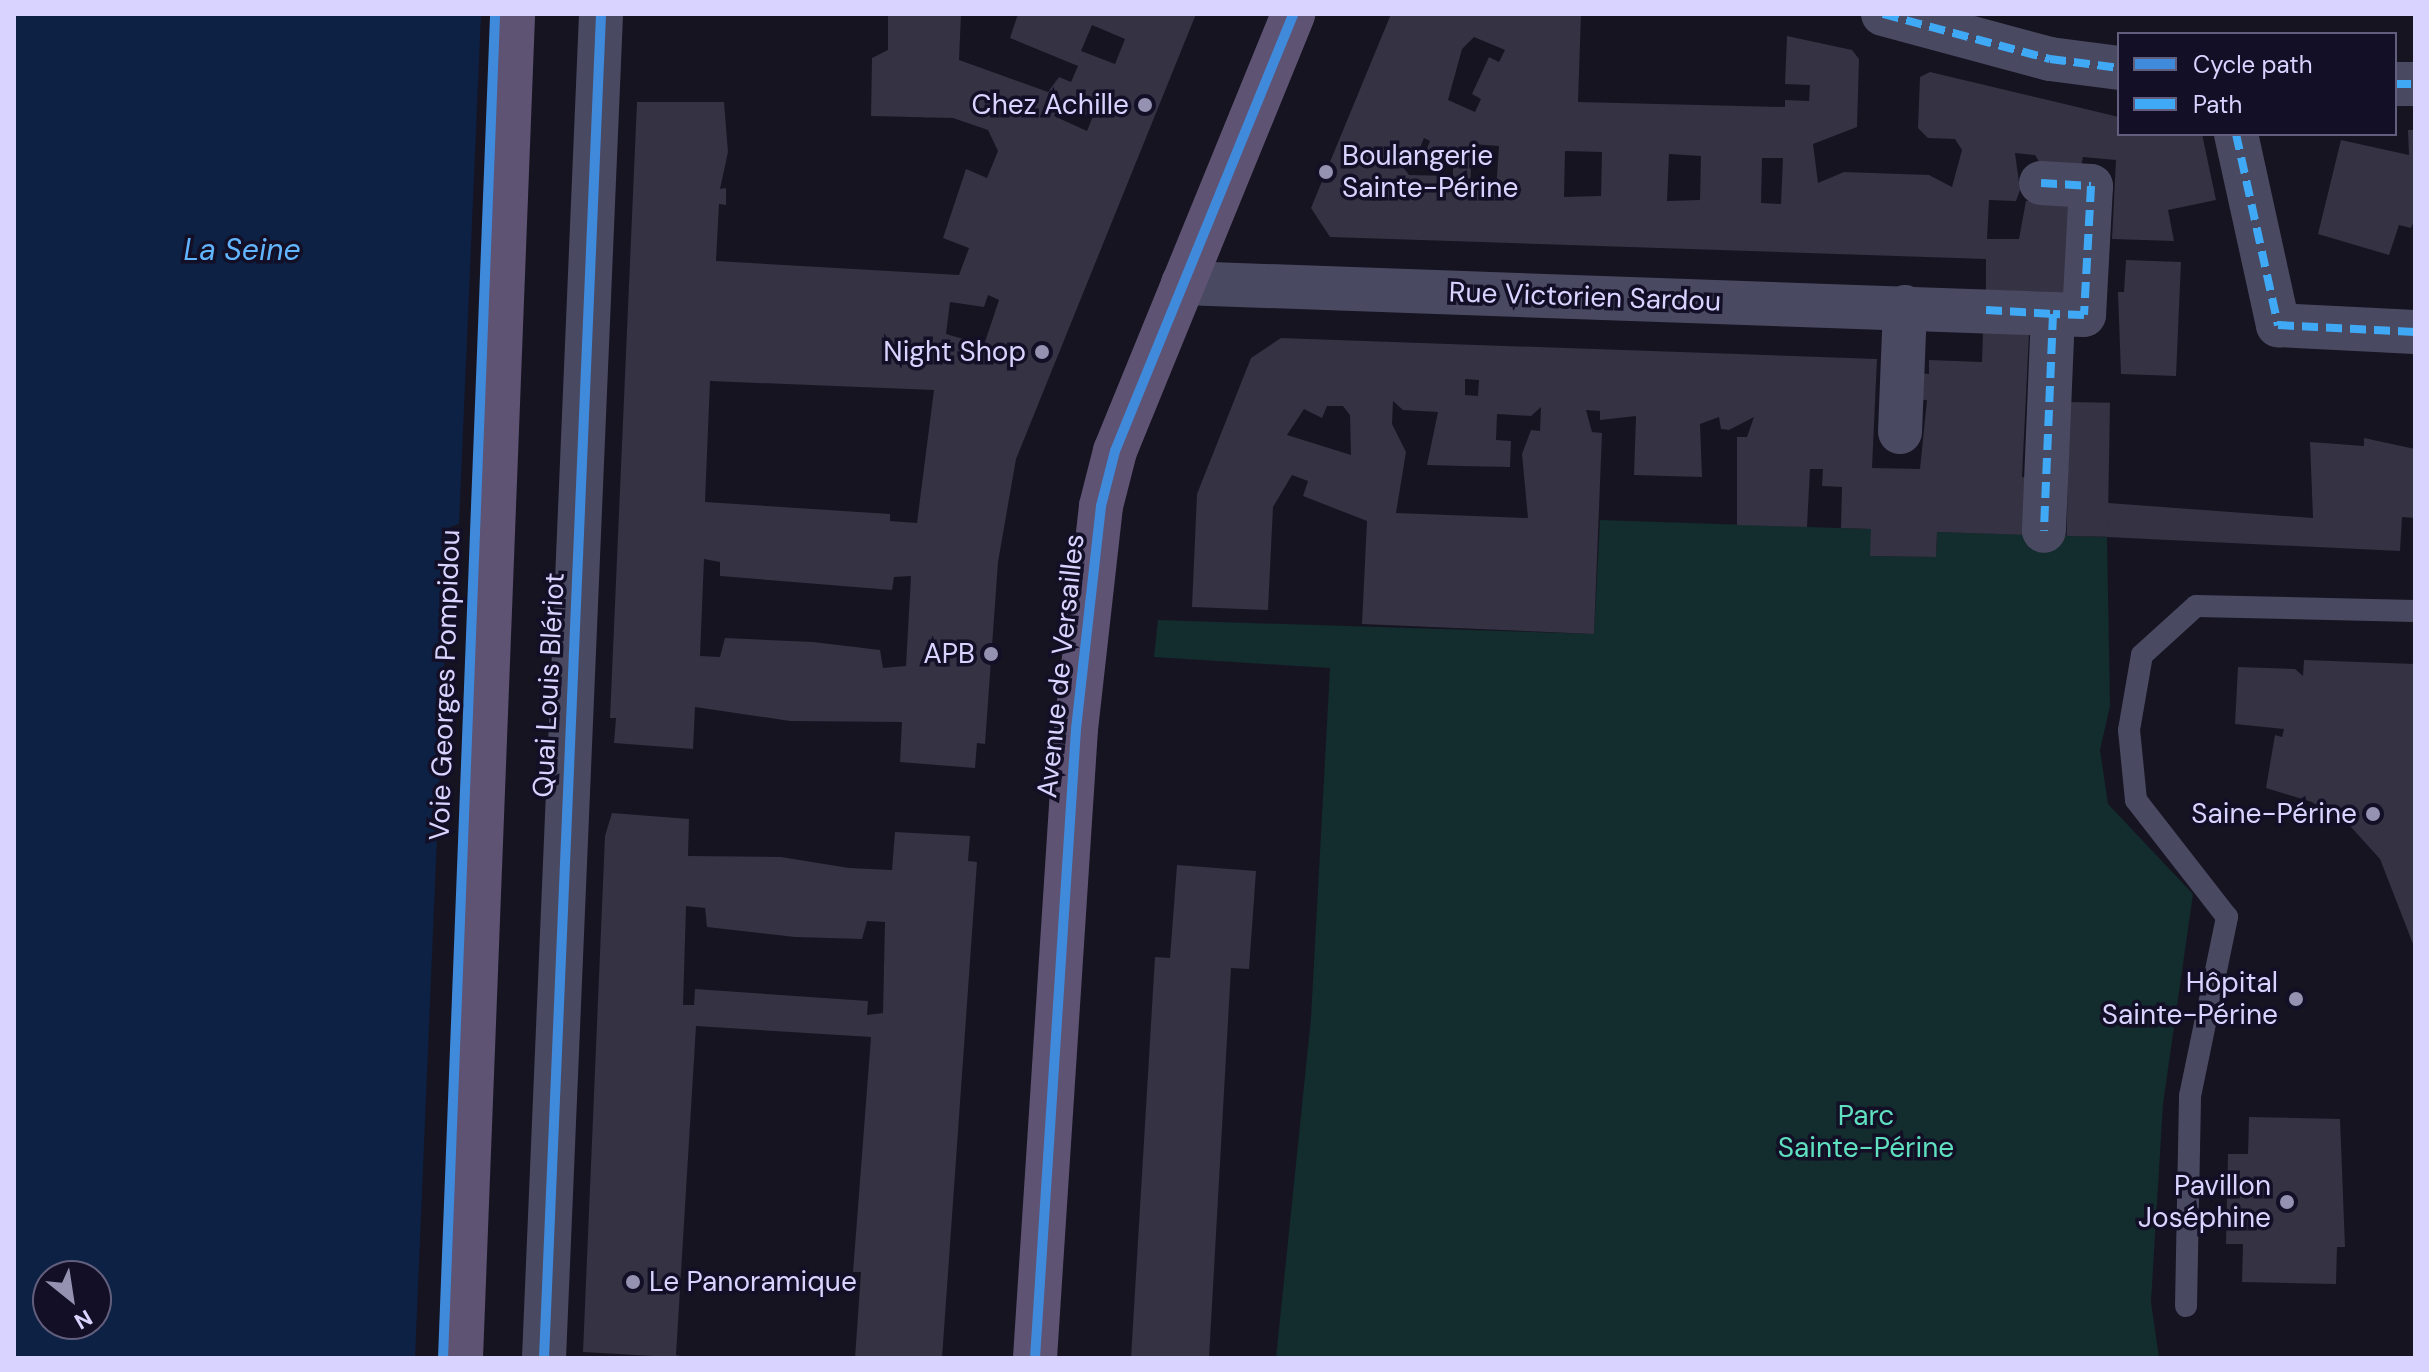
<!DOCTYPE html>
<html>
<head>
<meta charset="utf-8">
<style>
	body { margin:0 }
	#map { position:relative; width:2429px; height:1372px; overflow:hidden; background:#161421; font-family:"DM Sans",sans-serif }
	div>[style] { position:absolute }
	.green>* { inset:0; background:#132c2d }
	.water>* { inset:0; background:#0d2144 }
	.building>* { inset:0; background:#343243; transform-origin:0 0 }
	.service>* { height:22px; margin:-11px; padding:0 11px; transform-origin:11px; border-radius:11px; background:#4a4962 }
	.minor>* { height:44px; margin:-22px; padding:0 22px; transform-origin:22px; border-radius:22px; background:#4a4962 }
	.tertiary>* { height:44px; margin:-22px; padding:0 22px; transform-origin:22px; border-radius:22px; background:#4a4962 }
	.primary>* { height:44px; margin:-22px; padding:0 22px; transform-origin:22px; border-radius:22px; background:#5e5373 }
	.quiet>* { height:8px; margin-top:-4px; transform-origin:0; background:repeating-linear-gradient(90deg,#3fa9f5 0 16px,transparent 0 24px) }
	.cycleway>* { height:10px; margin:-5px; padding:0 5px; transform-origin:5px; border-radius:5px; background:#408adc }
	.dots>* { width:22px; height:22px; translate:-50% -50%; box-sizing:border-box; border:4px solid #130f26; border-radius:50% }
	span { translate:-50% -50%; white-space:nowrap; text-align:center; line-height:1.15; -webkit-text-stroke:7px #130f26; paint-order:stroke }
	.poi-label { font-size:28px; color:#d9d4ff }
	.right { translate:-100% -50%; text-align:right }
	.left { translate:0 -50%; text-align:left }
	.street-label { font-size:28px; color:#d9d4ff }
	.park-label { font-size:28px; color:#5fe0c0 }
	.water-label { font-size:30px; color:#62b6ff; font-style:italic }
	.frame { position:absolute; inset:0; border:16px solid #d9d4ff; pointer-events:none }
	.legend { position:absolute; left:2117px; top:32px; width:280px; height:104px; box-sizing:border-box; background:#130f26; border:2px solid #625e7d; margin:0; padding:10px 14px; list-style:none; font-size:24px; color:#d9d4ff }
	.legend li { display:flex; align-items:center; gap:16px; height:40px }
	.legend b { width:40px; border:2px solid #625e7d }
	.north { position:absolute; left:32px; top:1260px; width:80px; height:80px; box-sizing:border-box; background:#130f26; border:2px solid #625e7d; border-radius:50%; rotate:150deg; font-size:22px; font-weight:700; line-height:32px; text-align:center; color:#d9d4ff }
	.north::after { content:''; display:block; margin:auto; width:28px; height:36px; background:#9591b1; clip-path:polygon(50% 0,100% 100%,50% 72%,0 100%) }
</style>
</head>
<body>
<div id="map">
	<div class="green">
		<div style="clip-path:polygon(1600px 520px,1871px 529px,1871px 556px,1936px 557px,1937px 532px,2107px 537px,2110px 706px,2100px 750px,2108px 804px,2193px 894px,2163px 1104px,2151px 1302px,2159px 1358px,1276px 1358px,1311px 1018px,1330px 668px,1154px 657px,1158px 620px,1594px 634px)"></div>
	</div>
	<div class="water">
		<div style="clip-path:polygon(evenodd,14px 14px,481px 14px,459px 524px,450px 527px,415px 1358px,14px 1358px,14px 14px,48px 1276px,96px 1276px,96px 1324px,48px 1324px,48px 1276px)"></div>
	</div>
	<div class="building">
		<div style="clip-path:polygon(evenodd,888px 14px,961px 14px,959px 60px,1048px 92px,1059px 77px,1071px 82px,1078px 66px,1010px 38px,1018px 14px,1196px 14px,1016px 459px,998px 562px,985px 744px,977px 743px,975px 768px,900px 762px,902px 722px,790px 721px,695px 707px,693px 749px,614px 743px,616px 718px,610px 718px,637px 102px,724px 102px,728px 152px,720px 189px,726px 188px,726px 205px,719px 204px,716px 261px,959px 275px,969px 248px,943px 238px,966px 169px,987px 178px,998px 151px,988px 130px,953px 118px,871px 116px,872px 58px,888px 50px,888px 14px,1092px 25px,1125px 39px,1115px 64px,1081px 51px,1092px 25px,888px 14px,1060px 102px,1074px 108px,1072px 114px,1093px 116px,1087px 131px,1054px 116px,1060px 102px,888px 14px,988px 295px,999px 300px,984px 345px,946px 334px,950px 302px,984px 307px,988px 295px,888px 14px,710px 381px,934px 390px,917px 523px,890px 521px,890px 514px,705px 502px,710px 381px,888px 14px,704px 559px,720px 562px,720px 576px,892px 590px,894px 577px,911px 576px,906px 666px,883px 668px,880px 650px,813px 642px,725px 638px,720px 657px,700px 656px,704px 559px)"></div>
		<div style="clip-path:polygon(evenodd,1391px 14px,1581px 14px,1578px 102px,1785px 107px,1785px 100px,1809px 101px,1810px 85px,1785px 84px,1787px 36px,1852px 50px,1859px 59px,1857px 127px,1813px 144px,1818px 183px,1844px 172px,1929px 175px,1952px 187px,1962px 150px,1955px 139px,1928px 138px,1918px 128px,1920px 77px,1930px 72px,2119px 117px,2119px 134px,2202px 134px,2216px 200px,2168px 210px,2174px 241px,2112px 239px,2116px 160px,2083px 157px,2080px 171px,2043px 168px,2035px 155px,2015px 153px,2020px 190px,2016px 201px,1989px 200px,1987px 239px,2019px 239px,2026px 201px,2074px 199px,2073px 293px,1986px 290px,1986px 259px,1330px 237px,1311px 208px,1391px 14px,1474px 37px,1505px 50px,1499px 62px,1489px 57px,1472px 94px,1481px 99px,1475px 112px,1448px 100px,1462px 49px,1474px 37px,1391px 14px,1424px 138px,1430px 141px,1426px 151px,1453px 162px,1453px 176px,1409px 175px,1403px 167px,1409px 151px,1417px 155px,1424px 138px,1391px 14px,1472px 144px,1499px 146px,1496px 191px,1470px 190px,1472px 144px,1391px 14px,1565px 151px,1602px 152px,1601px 196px,1564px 197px,1565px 151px,1391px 14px,1669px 154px,1701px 156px,1700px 200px,1667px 201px,1669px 154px,1391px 14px,1762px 158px,1783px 158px,1781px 204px,1761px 203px,1762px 158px)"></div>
		<div style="clip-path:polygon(2408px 130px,2415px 130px,2415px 218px,2411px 228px,2399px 225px,2389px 255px,2318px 234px,2341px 140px,2409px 155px)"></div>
		<div style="clip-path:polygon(2126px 260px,2181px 262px,2176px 376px,2121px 374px,2118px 292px,2124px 292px)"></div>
		<div style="clip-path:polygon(evenodd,1983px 331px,2029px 334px,2022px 477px,2034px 478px,2031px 535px,1937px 532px,1936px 557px,1870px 556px,1871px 529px,1841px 528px,1842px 487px,1822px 486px,1823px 469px,1810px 469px,1807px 527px,1737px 525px,1737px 437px,1747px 437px,1754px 417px,1729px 430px,1721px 429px,1719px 417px,1700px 424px,1702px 477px,1634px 475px,1636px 416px,1600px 420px,1600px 411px,1586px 410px,1592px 432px,1602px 433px,1594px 634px,1362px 624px,1367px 521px,1303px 496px,1308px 481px,1292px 475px,1273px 507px,1268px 610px,1192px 607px,1197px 494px,1251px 358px,1281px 338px,1877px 359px,1872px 468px,1920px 469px,1927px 400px,1919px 400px,1919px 373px,1929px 374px,1929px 360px,1982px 362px,1983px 331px,1465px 379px,1479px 380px,1478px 396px,1465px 395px,1465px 379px,1983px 331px,1393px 401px,1403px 410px,1438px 412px,1427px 465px,1461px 466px,1510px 467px,1511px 441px,1496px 440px,1497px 414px,1531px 416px,1541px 407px,1540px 431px,1531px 430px,1522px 454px,1528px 518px,1396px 513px,1406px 452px,1392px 424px,1393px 401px,1983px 331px,1327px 406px,1343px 406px,1350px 415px,1351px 455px,1287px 435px,1304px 409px,1322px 418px,1327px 406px)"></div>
		<div style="left:2069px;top:402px;width:41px;height:134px;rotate:1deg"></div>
		<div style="clip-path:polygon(2364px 438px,2415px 449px,2415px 518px,2402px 517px,2400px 551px,2107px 537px,2108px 503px,2313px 518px,2310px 442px,2364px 446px)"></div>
		<div style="clip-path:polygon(2304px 660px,2415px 664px,2415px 949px,2380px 859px,2351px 827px,2312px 802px,2266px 788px,2275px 735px,2282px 737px,2284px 729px,2235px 724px,2238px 667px,2295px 669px,2303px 676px)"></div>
		<div style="clip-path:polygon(evenodd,612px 813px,689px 819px,688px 856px,781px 857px,849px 868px,892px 870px,895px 832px,970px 836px,968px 861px,977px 862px,942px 1358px,855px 1358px,861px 1272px,853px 1272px,871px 1037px,696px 1026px,676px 1355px,689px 1358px,583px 1352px,605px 836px,612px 813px,686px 906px,705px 908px,707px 927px,795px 937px,862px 939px,867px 921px,885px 922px,883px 1013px,867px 1015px,868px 1001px,695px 989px,694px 1005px,683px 1005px,686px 906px)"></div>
		<div style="clip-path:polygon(1177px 865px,1256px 871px,1249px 969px,1231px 968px,1209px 1358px,1131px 1358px,1155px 957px,1170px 958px)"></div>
		<div style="clip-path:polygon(2249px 1117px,2340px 1119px,2345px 1247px,2337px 1247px,2336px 1284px,2242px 1282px,2243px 1244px,2226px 1244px,2228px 1154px,2248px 1154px)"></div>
	</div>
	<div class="service">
		<div style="left:2186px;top:1306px;width:210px;rotate:-88.9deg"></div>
		<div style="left:2190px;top:1096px;width:183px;rotate:-78.3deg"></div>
		<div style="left:2227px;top:917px;width:148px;rotate:-127.9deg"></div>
		<div style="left:2136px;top:800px;width:70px;rotate:-95.7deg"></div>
		<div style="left:2129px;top:730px;width:76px;rotate:-80.2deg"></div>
		<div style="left:2142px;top:655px;width:73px;rotate:-42.2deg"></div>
		<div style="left:2196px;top:606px;width:219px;rotate:1.3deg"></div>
	</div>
	<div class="minor">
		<div style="left:1883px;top:14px;width:173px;rotate:15.1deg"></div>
		<div style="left:2050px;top:59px;width:70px;rotate:7.4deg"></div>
		<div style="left:2395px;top:84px;width:20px"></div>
		<div style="left:2236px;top:134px;width:196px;rotate:77.6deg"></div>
		<div style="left:2278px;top:325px;width:137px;rotate:2.9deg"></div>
		<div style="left:2041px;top:183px;width:50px;rotate:3.4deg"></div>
		<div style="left:2091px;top:186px;width:129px;rotate:93.1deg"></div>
		<div style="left:2084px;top:315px;width:31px;rotate:-178deg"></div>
		<div style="left:2053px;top:314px;width:217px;rotate:92.4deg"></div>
		<div style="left:1183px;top:283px;width:871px;rotate:2.04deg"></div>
		<div style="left:1900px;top:432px;width:125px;rotate:-87.7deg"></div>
	</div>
	<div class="tertiary">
		<div style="left:544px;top:1358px;width:1345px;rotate:-87.57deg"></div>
	</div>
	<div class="primary">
		<div style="left:461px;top:1358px;width:1345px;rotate:-87.78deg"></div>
		<div style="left:1035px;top:1358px;width:630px;rotate:-86.27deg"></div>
		<div style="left:1076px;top:729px;width:224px;rotate:-83.6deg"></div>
		<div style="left:1101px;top:506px;width:57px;rotate:-75.7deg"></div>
		<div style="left:1115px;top:451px;width:472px;rotate:-67.8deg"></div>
	</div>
	<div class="quiet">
		<div style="left:1883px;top:14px;width:173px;rotate:15.1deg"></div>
		<div style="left:2050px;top:59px;width:70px;rotate:7.4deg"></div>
		<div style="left:2395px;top:84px;width:20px"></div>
		<div style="left:2236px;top:134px;width:196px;rotate:77.6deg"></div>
		<div style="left:2278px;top:325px;width:137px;rotate:2.9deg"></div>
		<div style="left:2041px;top:183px;width:50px;rotate:3.4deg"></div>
		<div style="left:2091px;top:186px;width:129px;rotate:93.1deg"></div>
		<div style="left:2084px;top:315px;width:31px;rotate:-178deg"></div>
		<div style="left:2053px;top:314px;width:217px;rotate:92.4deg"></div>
		<div style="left:1986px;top:310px;width:67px;rotate:3.4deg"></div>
	</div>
	<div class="cycleway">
		<div style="left:443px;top:1358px;width:1345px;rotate:-87.78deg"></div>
		<div style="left:544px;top:1358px;width:1345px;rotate:-87.57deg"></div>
		<div style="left:1035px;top:1358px;width:630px;rotate:-86.27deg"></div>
		<div style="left:1076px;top:729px;width:224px;rotate:-83.6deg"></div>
		<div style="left:1101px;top:506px;width:57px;rotate:-75.7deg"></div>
		<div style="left:1115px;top:451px;width:472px;rotate:-67.8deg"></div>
	</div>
	<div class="dots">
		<div style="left:1145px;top:105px;background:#9591b1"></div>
		<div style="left:1326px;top:172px;background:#9591b1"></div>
		<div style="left:1042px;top:352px;background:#9591b1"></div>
		<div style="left:991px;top:654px;background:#9591b1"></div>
		<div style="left:2373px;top:814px;background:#9591b1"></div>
		<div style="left:2296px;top:999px;background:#9591b1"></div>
		<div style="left:2287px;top:1202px;background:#9591b1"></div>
		<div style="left:633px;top:1282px;background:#9591b1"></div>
	</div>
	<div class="poi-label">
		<span class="right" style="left:1129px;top:105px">Chez Achille</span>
		<span class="left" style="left:1342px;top:172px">Boulangerie<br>Sainte-Périne</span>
		<span class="right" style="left:1026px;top:352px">Night Shop</span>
		<span class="right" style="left:975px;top:654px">APB</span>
		<span class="right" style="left:2357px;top:814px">Saine-Périne</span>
		<span class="right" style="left:2278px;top:999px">Hôpital<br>Sainte-Périne</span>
		<span class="right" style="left:2271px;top:1202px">Pavillon<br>Joséphine</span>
		<span class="left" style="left:649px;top:1282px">Le Panoramique</span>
	</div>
	<div class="street-label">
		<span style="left:1585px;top:297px;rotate:2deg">Rue Victorien Sardou</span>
		<span style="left:1061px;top:666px;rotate:-84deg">Avenue de Versailles</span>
		<span style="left:445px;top:685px;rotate:-88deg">Voie Georges Pompidou</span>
		<span style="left:549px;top:685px;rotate:-87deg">Quai Louis Blériot</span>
	</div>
	<div class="park-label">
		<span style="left:1866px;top:1132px">Parc<br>Sainte-Périne</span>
	</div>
	<div class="water-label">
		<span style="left:242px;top:250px">La Seine</span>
	</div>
	<div class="frame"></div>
	<ul class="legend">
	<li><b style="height:10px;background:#408adc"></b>Cycle path</li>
	<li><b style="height:10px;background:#3fa9f5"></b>Path</li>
	</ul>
	<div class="north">N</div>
</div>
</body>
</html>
